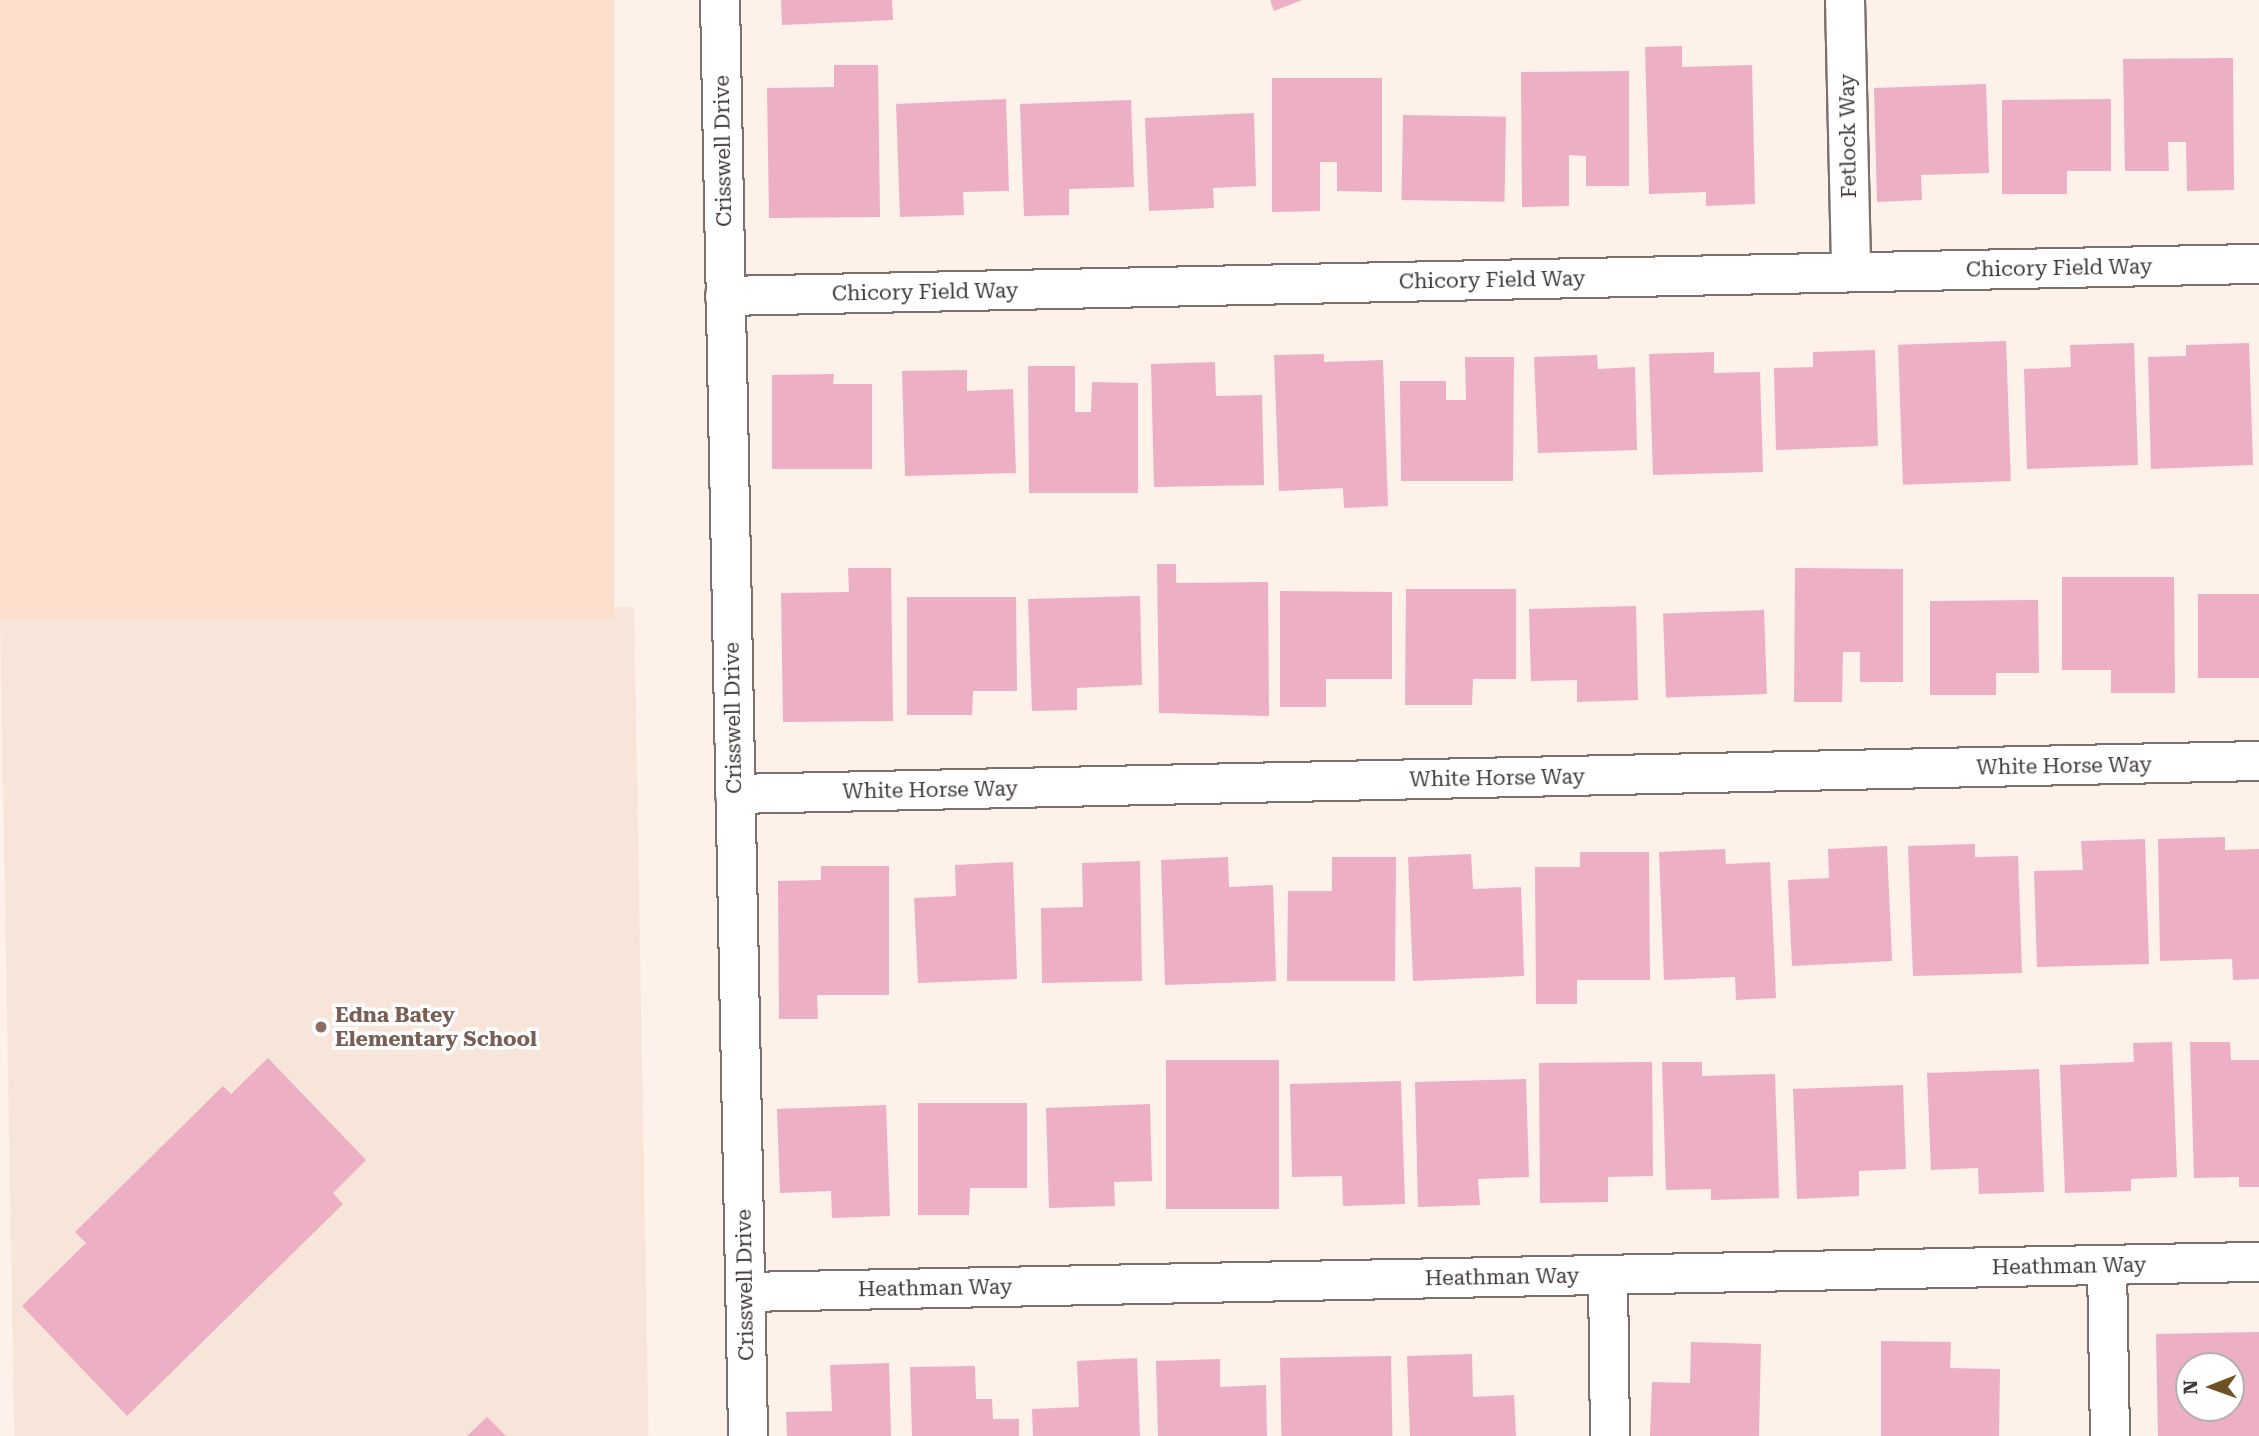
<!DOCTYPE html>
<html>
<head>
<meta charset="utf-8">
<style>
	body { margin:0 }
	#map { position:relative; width:2259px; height:1436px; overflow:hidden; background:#fdf1e9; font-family:"Roboto Serif",serif }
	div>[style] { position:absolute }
	.built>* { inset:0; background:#f8e5d9; transform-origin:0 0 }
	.green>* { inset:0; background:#fcdecc; transform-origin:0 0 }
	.building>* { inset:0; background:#edafc3; transform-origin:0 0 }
	.roads { filter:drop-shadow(2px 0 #7c716b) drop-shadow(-2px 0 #7c716b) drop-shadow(0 2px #7c716b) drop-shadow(0 -2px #7c716b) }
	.minor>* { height:38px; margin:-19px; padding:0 19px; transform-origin:19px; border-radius:19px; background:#fff }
	.dots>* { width:19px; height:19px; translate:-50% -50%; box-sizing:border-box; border:4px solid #fff; border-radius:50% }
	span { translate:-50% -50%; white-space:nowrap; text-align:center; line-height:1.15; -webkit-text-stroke:7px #fff; paint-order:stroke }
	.street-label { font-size:21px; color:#3f3a37 }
	.education-label { font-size:21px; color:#785e54; font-weight:700 }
	.left { translate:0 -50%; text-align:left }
	.north { position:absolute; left:2175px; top:1352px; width:70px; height:70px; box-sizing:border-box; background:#fff; border:2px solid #b2b0af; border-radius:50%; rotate:269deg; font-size:19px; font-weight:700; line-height:28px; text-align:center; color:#3f3a37 }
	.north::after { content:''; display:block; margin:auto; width:24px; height:32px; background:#6d5324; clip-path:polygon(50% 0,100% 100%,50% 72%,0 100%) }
</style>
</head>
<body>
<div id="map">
	<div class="built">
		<div style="left:634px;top:607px;width:829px;height:634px;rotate:89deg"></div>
	</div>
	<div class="green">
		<div style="left:0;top:0;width:614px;height:618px"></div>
	</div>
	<div class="building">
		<div style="clip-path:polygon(781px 0,892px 0,893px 20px,782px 25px)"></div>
		<div style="clip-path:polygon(1270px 0,1302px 0,1274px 11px)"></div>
		<div style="clip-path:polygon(1682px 46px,1682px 67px,1752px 65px,1755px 204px,1706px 206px,1706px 192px,1649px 194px,1645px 47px)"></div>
		<div style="clip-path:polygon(2233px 58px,2234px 190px,2187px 191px,2186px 142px,2168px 142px,2169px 171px,2125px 171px,2123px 59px)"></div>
		<div style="clip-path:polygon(834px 65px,878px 65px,880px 217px,769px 218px,767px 88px,834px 87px)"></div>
		<div style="clip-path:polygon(1629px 71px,1629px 186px,1586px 186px,1586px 156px,1569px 155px,1569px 206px,1522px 207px,1521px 72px)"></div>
		<div style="clip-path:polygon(1272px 78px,1382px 78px,1382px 192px,1337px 191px,1337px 162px,1320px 162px,1320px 211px,1272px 212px)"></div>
		<div style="clip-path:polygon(1986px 84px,1989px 173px,1921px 175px,1922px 200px,1877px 202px,1874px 88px)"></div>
		<div style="clip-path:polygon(1006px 99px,1009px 191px,963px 192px,964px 215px,900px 217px,896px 104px)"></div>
		<div style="clip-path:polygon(2111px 99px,2111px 171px,2067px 171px,2067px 194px,2002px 194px,2002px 100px)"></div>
		<div style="clip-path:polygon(1131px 100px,1134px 187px,1069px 189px,1069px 215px,1024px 216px,1020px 104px)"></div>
		<div style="clip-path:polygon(1254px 113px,1256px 186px,1213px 188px,1214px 208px,1149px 211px,1145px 118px)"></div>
		<div style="left:1403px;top:115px;width:103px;height:85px;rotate:1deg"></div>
		<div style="left:2006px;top:341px;width:140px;height:108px;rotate:88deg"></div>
		<div style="clip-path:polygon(2134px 343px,2138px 465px,2027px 469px,2024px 369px,2071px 367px,2070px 345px)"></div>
		<div style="clip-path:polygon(2249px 343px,2253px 465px,2151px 469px,2148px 357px,2186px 356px,2186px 345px)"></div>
		<div style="clip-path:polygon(1875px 350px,1878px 446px,1776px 450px,1774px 368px,1813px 367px,1813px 352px)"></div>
		<div style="clip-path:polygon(1714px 352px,1714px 373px,1760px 372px,1763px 472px,1653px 475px,1649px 354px)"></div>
		<div style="clip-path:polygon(1324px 354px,1324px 362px,1383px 360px,1388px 506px,1344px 508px,1343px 488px,1279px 491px,1274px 355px)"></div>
		<div style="clip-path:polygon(1597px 355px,1598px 369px,1635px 367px,1637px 450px,1538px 453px,1534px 357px)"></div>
		<div style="clip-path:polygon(1465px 357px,1514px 357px,1513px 481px,1401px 481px,1400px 381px,1446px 381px,1446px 400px,1466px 400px)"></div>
		<div style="clip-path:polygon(1215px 362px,1216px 396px,1262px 395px,1264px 485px,1154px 487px,1151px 364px)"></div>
		<div style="clip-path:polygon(1028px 366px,1075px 366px,1075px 412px,1091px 412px,1092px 382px,1138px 383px,1138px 493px,1029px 493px)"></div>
		<div style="clip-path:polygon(967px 370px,967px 391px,1013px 389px,1016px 473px,905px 476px,902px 371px)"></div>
		<div style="clip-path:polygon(834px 374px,833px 384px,872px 384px,872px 469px,772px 469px,772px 375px)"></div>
		<div style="clip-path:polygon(1157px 564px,1176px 564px,1176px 583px,1268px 582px,1269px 716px,1159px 713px)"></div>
		<div style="clip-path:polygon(848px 568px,891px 568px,893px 721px,783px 722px,781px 593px,849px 592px)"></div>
		<div style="clip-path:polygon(1795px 568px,1903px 569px,1903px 682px,1860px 682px,1860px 652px,1843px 652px,1842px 702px,1794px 702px)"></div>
		<div style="clip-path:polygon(2062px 577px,2174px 577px,2175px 693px,2111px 693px,2111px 670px,2062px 670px)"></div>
		<div style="clip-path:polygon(1406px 589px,1516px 589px,1516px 679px,1473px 679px,1472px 705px,1405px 705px)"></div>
		<div style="clip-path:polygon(1280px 591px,1392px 592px,1392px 679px,1326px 679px,1326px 707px,1280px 707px)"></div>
		<div style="left:2259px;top:594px;width:84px;height:61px;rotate:90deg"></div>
		<div style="clip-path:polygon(1140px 596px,1142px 685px,1077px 688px,1077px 710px,1032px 711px,1028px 599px)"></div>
		<div style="clip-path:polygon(907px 597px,1016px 597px,1017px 691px,973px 691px,972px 715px,907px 715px)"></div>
		<div style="clip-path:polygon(2038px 600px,2039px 673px,1996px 673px,1996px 695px,1930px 695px,1930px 601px)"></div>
		<div style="clip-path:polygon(1636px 606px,1638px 700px,1577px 702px,1577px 680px,1531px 681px,1529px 609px)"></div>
		<div style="left:1764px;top:610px;width:84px;height:101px;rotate:88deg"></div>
		<div style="clip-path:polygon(2225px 837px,2225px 850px,2259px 849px,2259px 979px,2233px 980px,2232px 959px,2160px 961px,2158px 839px)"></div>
		<div style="clip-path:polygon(2145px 839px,2149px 964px,2037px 967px,2034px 871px,2083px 870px,2081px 841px)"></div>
		<div style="clip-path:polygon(1975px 844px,1975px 857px,2018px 856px,2022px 973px,1913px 976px,1908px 846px)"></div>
		<div style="clip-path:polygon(1887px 846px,1892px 961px,1792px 966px,1788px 880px,1829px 878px,1828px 849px)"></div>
		<div style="clip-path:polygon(1725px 849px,1726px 864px,1770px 862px,1776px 998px,1736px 1000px,1735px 977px,1664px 980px,1659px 852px)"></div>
		<div style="clip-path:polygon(1580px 852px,1649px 852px,1650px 980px,1577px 980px,1577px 1004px,1536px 1004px,1535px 867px,1580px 867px)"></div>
		<div style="clip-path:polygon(1471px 854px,1473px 889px,1521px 887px,1524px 976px,1413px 981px,1408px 857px)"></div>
		<div style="clip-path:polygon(1228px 857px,1229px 887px,1273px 885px,1276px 981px,1165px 985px,1161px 860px)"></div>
		<div style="clip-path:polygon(1332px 857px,1396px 857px,1395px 981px,1287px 981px,1288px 891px,1332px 891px)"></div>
		<div style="clip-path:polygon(1140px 861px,1142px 981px,1042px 983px,1041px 908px,1083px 907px,1082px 863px)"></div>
		<div style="clip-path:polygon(1013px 862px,1017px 979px,918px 983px,914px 898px,956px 896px,955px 865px)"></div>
		<div style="clip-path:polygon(821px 866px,889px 866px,889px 995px,817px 995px,818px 1019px,779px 1019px,778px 881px,821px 880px)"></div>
		<div style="clip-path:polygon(2172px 1042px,2177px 1177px,2131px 1179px,2131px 1191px,2065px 1193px,2060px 1065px,2134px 1062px,2133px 1043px)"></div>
		<div style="clip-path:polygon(2190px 1042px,2230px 1042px,2231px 1060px,2259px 1060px,2259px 1187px,2239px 1187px,2239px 1177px,2194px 1178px)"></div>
		<div style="clip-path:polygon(268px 1058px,366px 1160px,333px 1193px,343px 1204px,127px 1416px,22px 1306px,86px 1243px,75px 1232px,223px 1086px,231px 1094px)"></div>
		<div style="left:1166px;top:1060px;width:113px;height:149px"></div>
		<div style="clip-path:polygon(1652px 1062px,1653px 1176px,1608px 1177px,1608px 1202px,1540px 1203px,1539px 1063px)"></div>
		<div style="clip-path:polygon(1662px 1062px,1702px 1062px,1702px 1076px,1775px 1074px,1779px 1198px,1711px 1200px,1711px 1189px,1666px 1190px)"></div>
		<div style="clip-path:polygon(2039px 1069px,2044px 1192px,1979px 1194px,1978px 1168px,1931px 1170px,1927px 1073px)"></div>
		<div style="clip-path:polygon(1526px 1079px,1529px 1177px,1478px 1179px,1480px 1205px,1418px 1207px,1415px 1082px)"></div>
		<div style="clip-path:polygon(1401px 1081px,1405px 1204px,1343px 1206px,1342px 1176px,1292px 1177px,1290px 1084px)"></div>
		<div style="clip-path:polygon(1903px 1085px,1906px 1169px,1859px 1171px,1859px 1196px,1797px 1199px,1793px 1089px)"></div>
		<div style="clip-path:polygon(918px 1103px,1027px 1103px,1027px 1188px,970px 1188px,969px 1215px,918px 1215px)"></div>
		<div style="clip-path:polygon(1150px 1104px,1152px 1181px,1114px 1182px,1115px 1206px,1049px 1208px,1046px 1108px)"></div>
		<div style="clip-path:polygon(886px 1105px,890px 1216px,832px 1218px,831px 1191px,780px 1193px,777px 1109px)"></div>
		<div style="clip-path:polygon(evenodd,2259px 1332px,2259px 1436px,2158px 1436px,2156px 1334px,2259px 1332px,2189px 1366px,2231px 1366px,2231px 1408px,2189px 1408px,2189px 1366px)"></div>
		<div style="clip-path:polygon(1881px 1341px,1951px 1342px,1950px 1368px,2000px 1369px,1999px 1436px,1881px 1436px)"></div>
		<div style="clip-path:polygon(1691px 1342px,1761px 1344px,1759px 1436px,1650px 1436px,1652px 1382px,1690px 1383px)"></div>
		<div style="clip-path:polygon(1472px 1354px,1473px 1397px,1514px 1395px,1516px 1436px,1410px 1436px,1407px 1356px)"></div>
		<div style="left:1391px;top:1356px;width:80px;height:111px;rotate:89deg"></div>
		<div style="clip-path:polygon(1137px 1358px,1140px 1436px,1033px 1436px,1032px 1409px,1079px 1407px,1077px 1361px)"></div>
		<div style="clip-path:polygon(1220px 1359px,1220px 1387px,1266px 1385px,1267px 1436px,1158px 1436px,1156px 1361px)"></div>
		<div style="clip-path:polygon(889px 1363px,891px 1436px,787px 1436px,786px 1412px,832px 1411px,830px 1365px)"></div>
		<div style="clip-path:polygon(975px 1366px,976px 1399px,992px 1399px,993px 1419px,1019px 1419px,1019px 1436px,912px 1436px,910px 1367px)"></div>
		<div style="clip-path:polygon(487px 1417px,506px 1436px,467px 1436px)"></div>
	</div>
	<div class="roads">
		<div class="minor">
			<div style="left:720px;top:0;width:1436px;rotate:88.88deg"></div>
			<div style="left:1845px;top:0;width:272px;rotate:88.7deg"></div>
			<div style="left:725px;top:296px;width:1534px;rotate:-1.2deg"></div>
			<div style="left:735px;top:794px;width:1524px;rotate:-1.24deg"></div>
			<div style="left:2107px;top:1265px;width:171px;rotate:89deg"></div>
			<div style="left:1608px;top:1275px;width:161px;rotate:89.3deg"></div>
			<div style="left:745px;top:1292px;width:1514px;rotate:-1.14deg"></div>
		</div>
	</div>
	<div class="dots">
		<div style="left:321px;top:1027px;background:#8d6e63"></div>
	</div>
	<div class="street-label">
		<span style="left:1848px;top:136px;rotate:-91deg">Fetlock Way</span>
		<span style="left:723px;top:151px;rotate:-91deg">Crisswell Drive</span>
		<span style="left:2059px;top:268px;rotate:-1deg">Chicory Field Way</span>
		<span style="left:1492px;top:280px;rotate:-1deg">Chicory Field Way</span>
		<span style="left:925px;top:292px;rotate:-1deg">Chicory Field Way</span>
		<span style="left:733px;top:718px;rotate:-91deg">Crisswell Drive</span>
		<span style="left:2064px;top:766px;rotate:-1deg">White Horse Way</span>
		<span style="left:1497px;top:778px;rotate:-1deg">White Horse Way</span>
		<span style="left:930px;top:790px;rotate:-1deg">White Horse Way</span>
		<span style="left:2069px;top:1266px;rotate:-1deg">Heathman Way</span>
		<span style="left:1502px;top:1277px;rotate:-1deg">Heathman Way</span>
		<span style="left:745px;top:1285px;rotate:-91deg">Crisswell Drive</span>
		<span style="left:935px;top:1288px;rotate:-1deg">Heathman Way</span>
	</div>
	<div class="education-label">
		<span class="left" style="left:335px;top:1027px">Edna Batey<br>Elementary School</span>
	</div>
	<div class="north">N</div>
</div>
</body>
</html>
